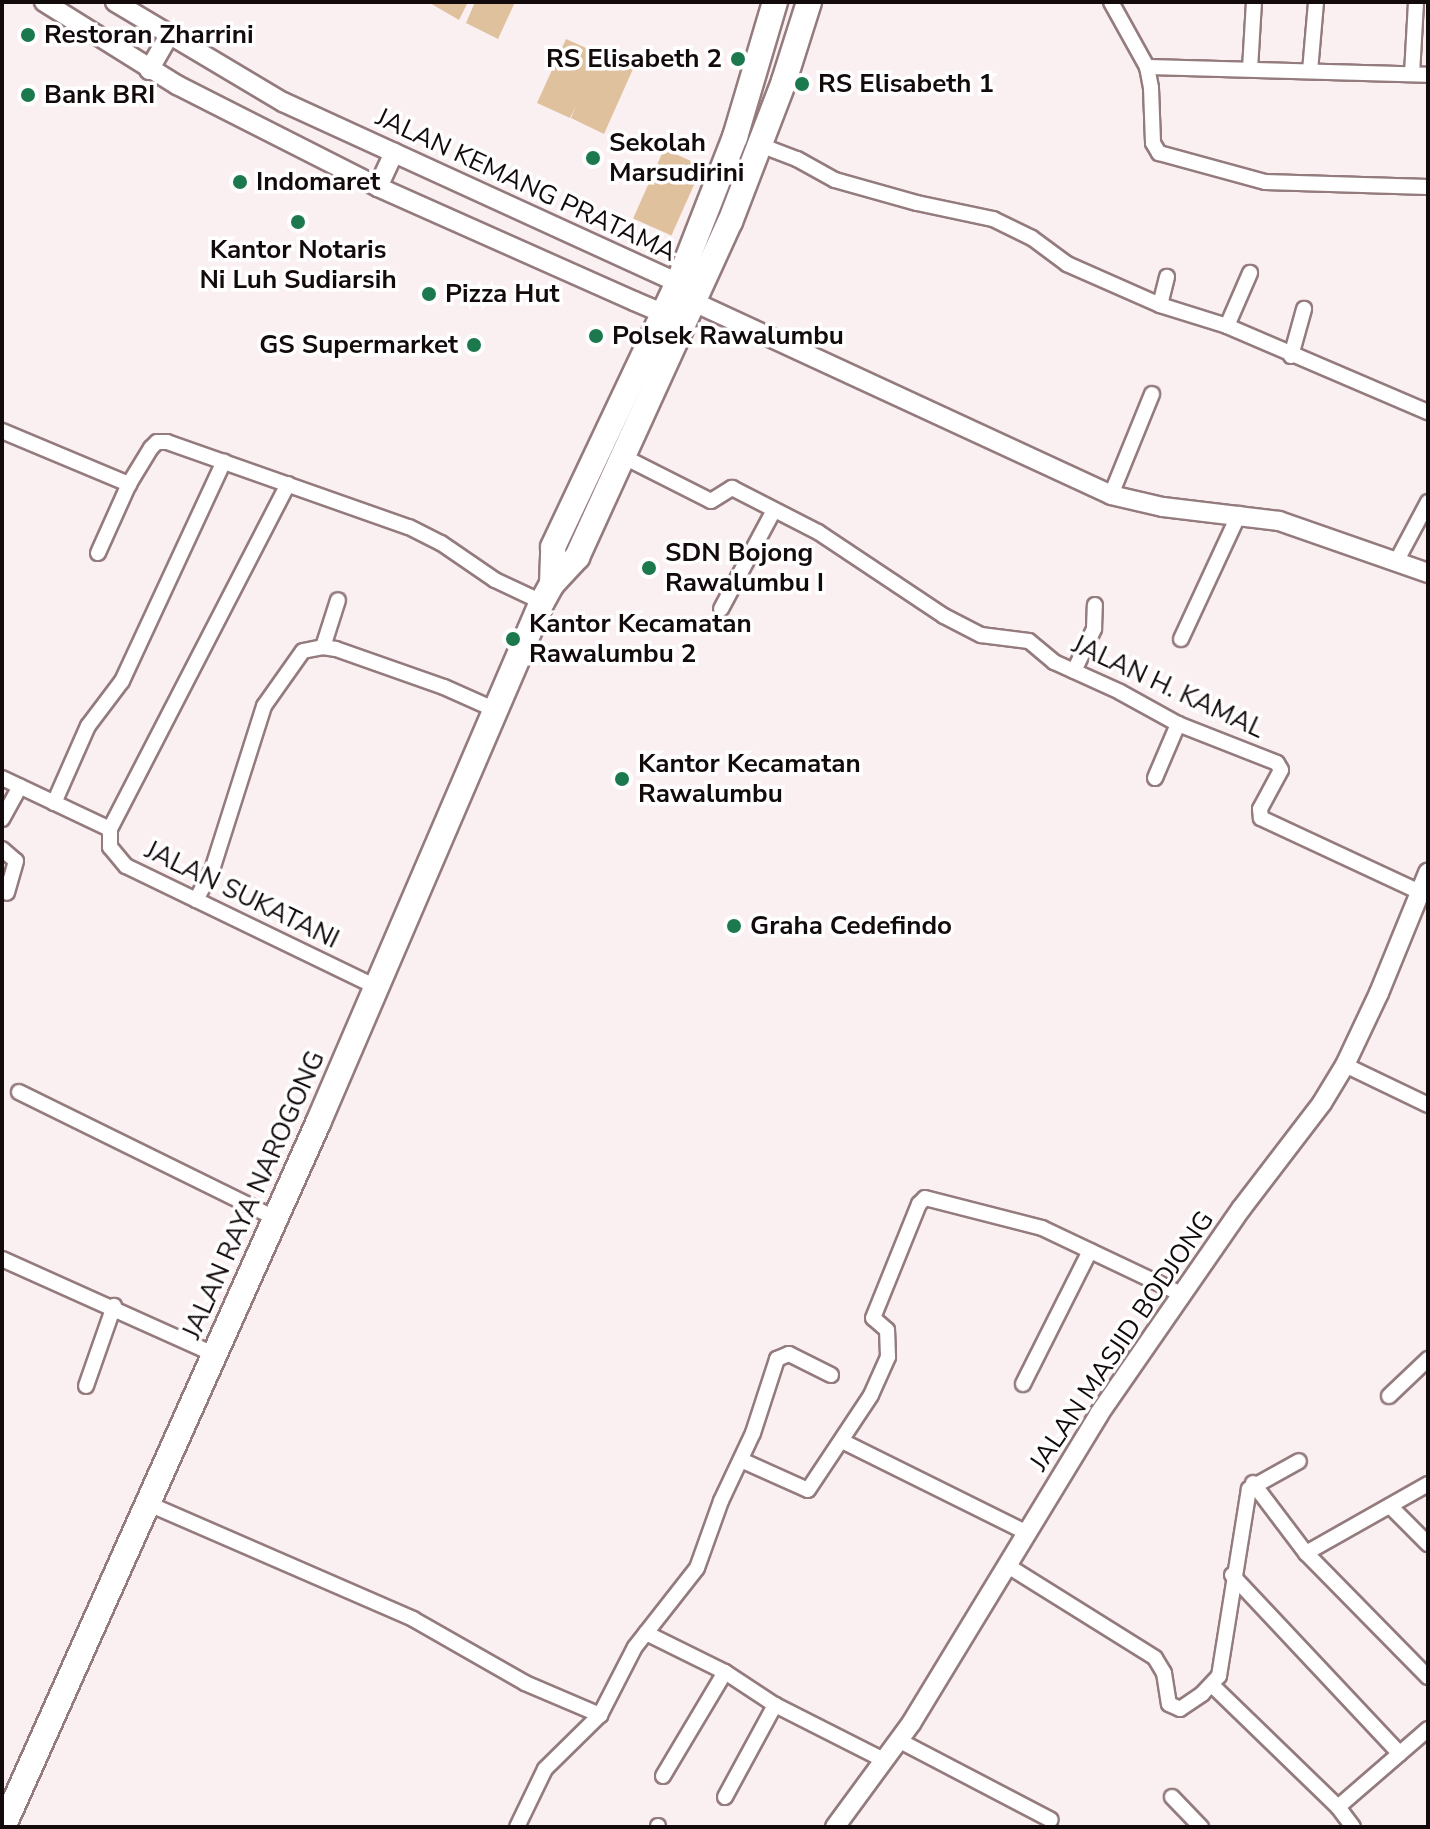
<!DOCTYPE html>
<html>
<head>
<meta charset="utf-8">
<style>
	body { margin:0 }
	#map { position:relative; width:1430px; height:1829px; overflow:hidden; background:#fbf0f1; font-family:"Nunito Sans",sans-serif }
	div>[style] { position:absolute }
	.green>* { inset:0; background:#e0c19e; transform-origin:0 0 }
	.roads { filter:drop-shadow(2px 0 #947b7d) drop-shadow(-2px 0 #947b7d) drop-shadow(0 2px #947b7d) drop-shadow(0 -2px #947b7d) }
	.minor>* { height:14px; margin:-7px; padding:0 7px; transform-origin:7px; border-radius:7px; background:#fff }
	.tertiary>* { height:18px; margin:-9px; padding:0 9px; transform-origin:9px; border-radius:9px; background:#fff }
	.primary>* { height:24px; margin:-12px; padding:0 12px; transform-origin:12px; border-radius:12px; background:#fff }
	.dots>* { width:22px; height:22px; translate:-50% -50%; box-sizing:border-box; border:4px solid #fff; border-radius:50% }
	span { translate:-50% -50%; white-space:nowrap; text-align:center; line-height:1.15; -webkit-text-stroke:7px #fff; paint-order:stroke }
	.poi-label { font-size:26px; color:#130a0b; font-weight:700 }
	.left { translate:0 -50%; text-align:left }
	.right { translate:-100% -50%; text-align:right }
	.street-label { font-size:26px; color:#130a0b }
	.frame { position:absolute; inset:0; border:4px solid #130a0b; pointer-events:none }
</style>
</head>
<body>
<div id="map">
	<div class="green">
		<div style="clip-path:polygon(428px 2px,468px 2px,459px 20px)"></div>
		<div style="clip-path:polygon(475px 2px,515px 2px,498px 39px,466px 23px)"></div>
		<div style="clip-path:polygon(566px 39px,633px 69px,604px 134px,571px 118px,576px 106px,570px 118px,537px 103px)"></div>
		<div style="left:664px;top:149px;width:42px;height:76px;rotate:24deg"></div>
	</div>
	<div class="roads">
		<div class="minor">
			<div style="left:1111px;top:2px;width:74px;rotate:61deg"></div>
			<div style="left:1147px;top:67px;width:21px;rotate:79deg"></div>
			<div style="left:1151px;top:88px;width:55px;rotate:87.9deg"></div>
			<div style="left:1153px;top:143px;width:12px;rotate:59deg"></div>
			<div style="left:1159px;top:153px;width:110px;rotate:15.3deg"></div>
			<div style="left:1265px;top:182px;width:163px;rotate:1.8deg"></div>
			<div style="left:1147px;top:67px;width:281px;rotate:1.6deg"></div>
			<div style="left:1250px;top:69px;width:67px;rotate:-86.6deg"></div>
			<div style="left:1310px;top:71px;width:69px;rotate:-85deg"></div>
			<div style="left:1412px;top:74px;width:72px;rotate:-86.8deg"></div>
			<div style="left:760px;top:145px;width:40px;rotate:21deg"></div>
			<div style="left:797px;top:159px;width:43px;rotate:28.9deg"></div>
			<div style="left:835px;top:180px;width:85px;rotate:15.7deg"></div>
			<div style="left:917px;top:203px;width:78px;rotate:11.9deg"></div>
			<div style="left:993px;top:219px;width:43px;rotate:26deg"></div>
			<div style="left:1032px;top:238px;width:44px;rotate:36.6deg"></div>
			<div style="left:1067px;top:264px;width:102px;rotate:23.8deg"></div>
			<div style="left:1160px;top:305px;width:70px;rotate:17.4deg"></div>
			<div style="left:1227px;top:326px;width:219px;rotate:23.2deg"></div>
			<div style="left:1160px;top:305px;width:29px;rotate:-76deg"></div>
			<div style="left:1227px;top:326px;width:58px;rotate:-66.5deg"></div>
			<div style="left:1291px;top:356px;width:49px;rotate:-74.5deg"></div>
			<div style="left:2px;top:431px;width:138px;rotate:22.7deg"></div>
			<div style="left:624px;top:457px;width:97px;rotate:26.8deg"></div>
			<div style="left:711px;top:501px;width:25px;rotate:-32deg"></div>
			<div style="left:732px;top:488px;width:97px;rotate:27.1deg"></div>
			<div style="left:818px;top:532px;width:151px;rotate:33.7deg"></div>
			<div style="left:944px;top:616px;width:42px;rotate:27.2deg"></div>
			<div style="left:981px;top:635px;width:48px;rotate:7.1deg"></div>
			<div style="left:1029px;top:641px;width:33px;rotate:40deg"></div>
			<div style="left:1054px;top:662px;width:72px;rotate:24.4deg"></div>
			<div style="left:1120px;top:692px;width:66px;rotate:28.9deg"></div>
			<div style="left:1178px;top:724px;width:106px;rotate:21.5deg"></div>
			<div style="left:1277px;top:763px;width:8px;rotate:60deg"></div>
			<div style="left:1281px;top:770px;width:44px;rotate:118.3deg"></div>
			<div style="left:1260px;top:809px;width:9px;rotate:84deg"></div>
			<div style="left:1261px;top:818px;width:175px;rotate:25deg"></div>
			<div style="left:288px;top:484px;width:388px;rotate:117.3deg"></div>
			<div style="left:110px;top:829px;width:18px;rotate:90deg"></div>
			<div style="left:110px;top:847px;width:25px;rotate:50deg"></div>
			<div style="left:126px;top:866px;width:278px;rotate:25.8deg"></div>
			<div style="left:1111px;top:495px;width:109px;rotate:-67.9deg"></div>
			<div style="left:98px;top:553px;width:76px;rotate:-65.8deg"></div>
			<div style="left:129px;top:484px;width:42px;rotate:-58.6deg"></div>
			<div style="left:151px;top:448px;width:8px;rotate:-45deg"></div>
			<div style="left:157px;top:442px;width:10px"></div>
			<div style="left:167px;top:442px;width:256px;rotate:19.4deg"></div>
			<div style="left:409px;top:527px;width:36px;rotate:27deg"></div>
			<div style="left:441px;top:543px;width:65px;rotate:34.4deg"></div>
			<div style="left:495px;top:580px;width:52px;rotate:25.1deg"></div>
			<div style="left:1396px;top:562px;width:68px;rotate:-61.9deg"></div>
			<div style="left:721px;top:609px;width:112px;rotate:-61.8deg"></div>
			<div style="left:1181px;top:639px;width:138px;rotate:-65.1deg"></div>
			<div style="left:323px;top:647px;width:49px;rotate:-72.3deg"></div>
			<div style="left:1074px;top:671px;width:47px;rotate:-64.5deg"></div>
			<div style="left:1094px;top:629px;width:24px;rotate:-88deg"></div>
			<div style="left:2px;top:778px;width:119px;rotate:25.3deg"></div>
			<div style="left:1155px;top:778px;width:59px;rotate:-66.9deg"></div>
			<div style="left:54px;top:803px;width:84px;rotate:-66.2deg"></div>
			<div style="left:88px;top:726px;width:56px;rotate:-52.9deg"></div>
			<div style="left:122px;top:681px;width:242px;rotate:-65.1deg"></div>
			<div style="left:2px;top:819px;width:37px;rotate:-61deg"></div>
			<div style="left:2px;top:849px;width:18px;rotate:41deg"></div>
			<div style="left:16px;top:861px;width:33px;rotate:106deg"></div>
			<div style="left:196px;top:900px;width:34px;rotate:-62deg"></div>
			<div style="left:212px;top:870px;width:172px;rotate:-72.4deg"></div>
			<div style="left:264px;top:706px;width:67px;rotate:-54.7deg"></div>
			<div style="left:303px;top:651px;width:20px;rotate:-11deg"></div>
			<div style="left:323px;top:647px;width:13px;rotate:9deg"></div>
			<div style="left:336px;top:649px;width:114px;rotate:19.4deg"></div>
			<div style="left:444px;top:687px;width:59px;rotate:24deg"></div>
			<div style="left:1345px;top:1065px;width:92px;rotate:25.7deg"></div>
			<div style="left:19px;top:1092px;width:285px;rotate:26.2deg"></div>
			<div style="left:2px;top:1259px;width:231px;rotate:24.2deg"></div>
			<div style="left:1023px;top:1384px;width:149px;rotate:-63.3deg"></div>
			<div style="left:86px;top:1386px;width:85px;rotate:-70.7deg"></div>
			<div style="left:1389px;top:1396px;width:54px;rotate:-43.5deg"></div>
			<div style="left:842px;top:1441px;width:207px;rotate:26.4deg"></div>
			<div style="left:741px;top:1460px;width:73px;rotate:24.1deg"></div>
			<div style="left:808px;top:1490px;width:114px;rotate:-56.4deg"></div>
			<div style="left:871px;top:1395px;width:42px;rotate:-65.9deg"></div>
			<div style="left:888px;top:1357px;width:27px;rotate:-92deg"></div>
			<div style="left:887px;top:1330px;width:18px;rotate:-139deg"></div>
			<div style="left:873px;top:1318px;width:123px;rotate:-68deg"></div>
			<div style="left:919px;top:1204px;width:8px;rotate:-45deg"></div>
			<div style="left:925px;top:1198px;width:121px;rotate:14.4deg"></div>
			<div style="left:1042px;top:1228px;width:156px;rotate:25.4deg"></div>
			<div style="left:1253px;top:1483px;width:88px;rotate:52.9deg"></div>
			<div style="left:1306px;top:1553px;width:174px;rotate:45.5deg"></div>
			<div style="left:149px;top:1504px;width:288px;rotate:23.5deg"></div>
			<div style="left:413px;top:1619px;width:129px;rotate:29.7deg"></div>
			<div style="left:525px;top:1683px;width:82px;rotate:23.1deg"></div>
			<div style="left:1390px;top:1506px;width:54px;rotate:45deg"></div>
			<div style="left:1306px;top:1553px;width:140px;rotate:-29.5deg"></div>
			<div style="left:1008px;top:1566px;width:173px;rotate:32deg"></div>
			<div style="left:1155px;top:1658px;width:17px;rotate:59deg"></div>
			<div style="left:1164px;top:1673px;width:31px;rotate:81deg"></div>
			<div style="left:1169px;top:1704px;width:12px;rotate:24deg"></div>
			<div style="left:1180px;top:1709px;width:27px;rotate:-34deg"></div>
			<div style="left:1202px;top:1694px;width:25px;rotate:-47deg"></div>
			<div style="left:1219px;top:1676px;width:189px;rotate:-80.9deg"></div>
			<div style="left:1249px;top:1489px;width:57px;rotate:-29.2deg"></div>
			<div style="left:1232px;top:1575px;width:245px;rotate:46.8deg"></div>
			<div style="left:646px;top:1633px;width:88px;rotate:26.3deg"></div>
			<div style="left:725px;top:1672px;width:60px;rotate:33.4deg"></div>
			<div style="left:775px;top:1705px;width:122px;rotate:26.8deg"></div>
			<div style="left:1212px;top:1685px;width:175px;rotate:44.1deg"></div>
			<div style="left:1338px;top:1807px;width:25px;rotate:53deg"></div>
			<div style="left:900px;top:1741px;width:170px;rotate:27.6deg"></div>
			<div style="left:663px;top:1776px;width:121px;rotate:-59.2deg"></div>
			<div style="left:725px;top:1797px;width:105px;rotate:-61.5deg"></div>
			<div style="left:1172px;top:1797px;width:42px;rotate:46deg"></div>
			<div style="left:1338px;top:1807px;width:119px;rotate:-40.9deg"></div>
			<div style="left:517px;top:1827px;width:64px;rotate:-64.2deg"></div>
			<div style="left:545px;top:1769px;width:77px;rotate:-44.5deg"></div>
			<div style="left:600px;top:1715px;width:76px;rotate:-62.8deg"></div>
			<div style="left:635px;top:1647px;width:100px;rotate:-51.9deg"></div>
			<div style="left:697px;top:1568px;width:71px;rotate:-70.3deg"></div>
			<div style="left:721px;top:1501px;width:75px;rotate:-64.8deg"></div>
			<div style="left:753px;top:1433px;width:78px;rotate:-72deg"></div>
			<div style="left:777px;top:1359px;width:13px;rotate:-23deg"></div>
			<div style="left:789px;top:1354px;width:47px;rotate:26.6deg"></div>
			<div style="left:658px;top:1827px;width:1px;rotate:-90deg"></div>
		</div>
		<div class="tertiary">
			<div style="left:44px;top:2px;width:157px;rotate:32deg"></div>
			<div style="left:177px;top:85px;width:225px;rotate:26.9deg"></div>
			<div style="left:378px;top:187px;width:280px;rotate:24deg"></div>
			<div style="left:634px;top:301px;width:34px;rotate:23deg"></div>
			<div style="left:665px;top:314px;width:9px;rotate:-21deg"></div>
			<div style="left:115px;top:2px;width:196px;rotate:30.8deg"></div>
			<div style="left:283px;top:102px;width:434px;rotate:24.6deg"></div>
			<div style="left:678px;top:283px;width:25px;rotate:50deg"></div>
			<div style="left:694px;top:302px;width:459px;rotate:24.8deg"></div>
			<div style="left:1111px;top:495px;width:53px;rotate:13deg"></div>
			<div style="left:1163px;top:507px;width:117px;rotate:6.9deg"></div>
			<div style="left:1279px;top:521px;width:158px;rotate:19.2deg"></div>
			<div style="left:149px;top:70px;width:39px;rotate:-60deg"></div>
			<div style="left:378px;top:187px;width:38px;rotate:-65deg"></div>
			<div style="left:835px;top:1827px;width:130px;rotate:-53.7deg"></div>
			<div style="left:912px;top:1722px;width:360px;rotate:-58.7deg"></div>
			<div style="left:1099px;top:1414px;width:249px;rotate:-55.3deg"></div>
			<div style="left:1241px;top:1209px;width:133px;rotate:-52.6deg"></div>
			<div style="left:1322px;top:1103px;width:44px;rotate:-58.8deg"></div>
			<div style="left:1345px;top:1065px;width:80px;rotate:-64.7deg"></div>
			<div style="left:1379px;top:993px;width:130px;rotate:-67.8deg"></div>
		</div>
		<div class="primary">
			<div style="left:552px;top:584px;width:37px;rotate:-88deg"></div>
			<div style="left:553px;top:547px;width:292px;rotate:-64.7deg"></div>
			<div style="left:678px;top:283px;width:157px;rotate:-68.7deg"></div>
			<div style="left:735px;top:137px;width:141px;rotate:-73.5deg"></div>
			<div style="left:3px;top:1827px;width:771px;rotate:-65.89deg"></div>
			<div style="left:318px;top:1123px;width:567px;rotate:-66.74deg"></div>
			<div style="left:542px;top:602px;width:21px;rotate:-61deg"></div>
			<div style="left:552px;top:584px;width:37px;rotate:-47deg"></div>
			<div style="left:577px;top:557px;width:368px;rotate:-65.5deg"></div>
			<div style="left:730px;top:222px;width:151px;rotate:-69deg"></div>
			<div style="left:784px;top:81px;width:83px;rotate:-72.4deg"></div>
		</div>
	</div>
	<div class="dots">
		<div style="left:28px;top:35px;background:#1c784d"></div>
		<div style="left:738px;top:59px;background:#1c784d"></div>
		<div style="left:802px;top:84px;background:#1c784d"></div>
		<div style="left:28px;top:95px;background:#1c784d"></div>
		<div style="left:593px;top:158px;background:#1c784d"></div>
		<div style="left:240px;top:182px;background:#1c784d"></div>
		<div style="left:298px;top:222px;background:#1c784d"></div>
		<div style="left:429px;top:294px;background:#1c784d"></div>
		<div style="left:596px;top:336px;background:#1c784d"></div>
		<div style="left:474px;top:345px;background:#1c784d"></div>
		<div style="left:649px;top:568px;background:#1c784d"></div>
		<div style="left:513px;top:639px;background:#1c784d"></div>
		<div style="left:622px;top:779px;background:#1c784d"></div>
		<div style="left:734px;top:926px;background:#1c784d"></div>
	</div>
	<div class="poi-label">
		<span class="left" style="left:44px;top:35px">Restoran Zharrini</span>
		<span class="right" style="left:722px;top:59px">RS Elisabeth 2</span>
		<span class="left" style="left:818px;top:84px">RS Elisabeth 1</span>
		<span class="left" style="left:44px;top:95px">Bank BRI</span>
		<span class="left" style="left:609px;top:158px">Sekolah<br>Marsudirini</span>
		<span class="left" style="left:256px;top:182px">Indomaret</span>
		<span style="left:298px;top:265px">Kantor Notaris<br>Ni Luh Sudiarsih</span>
		<span class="left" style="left:445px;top:294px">Pizza Hut</span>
		<span class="left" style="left:612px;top:336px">Polsek Rawalumbu</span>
		<span class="right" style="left:458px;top:345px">GS Supermarket</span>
		<span class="left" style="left:665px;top:568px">SDN Bojong<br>Rawalumbu I</span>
		<span class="left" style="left:529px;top:639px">Kantor Kecamatan<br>Rawalumbu 2</span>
		<span class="left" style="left:638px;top:779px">Kantor Kecamatan<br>Rawalumbu</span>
		<span class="left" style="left:750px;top:926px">Graha Cedefindo</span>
	</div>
	<div class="street-label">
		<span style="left:526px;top:185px;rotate:25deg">JALAN KEMANG PRATAMA</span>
		<span style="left:1168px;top:687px;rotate:25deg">JALAN H. KAMAL</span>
		<span style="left:242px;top:895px;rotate:26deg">JALAN SUKATANI</span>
		<span style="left:254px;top:1195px;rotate:-66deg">JALAN RAYA NAROGONG</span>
		<span style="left:1122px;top:1341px;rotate:-56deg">JALAN MASJID BODJONG</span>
	</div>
	<div class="frame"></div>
</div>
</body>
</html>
